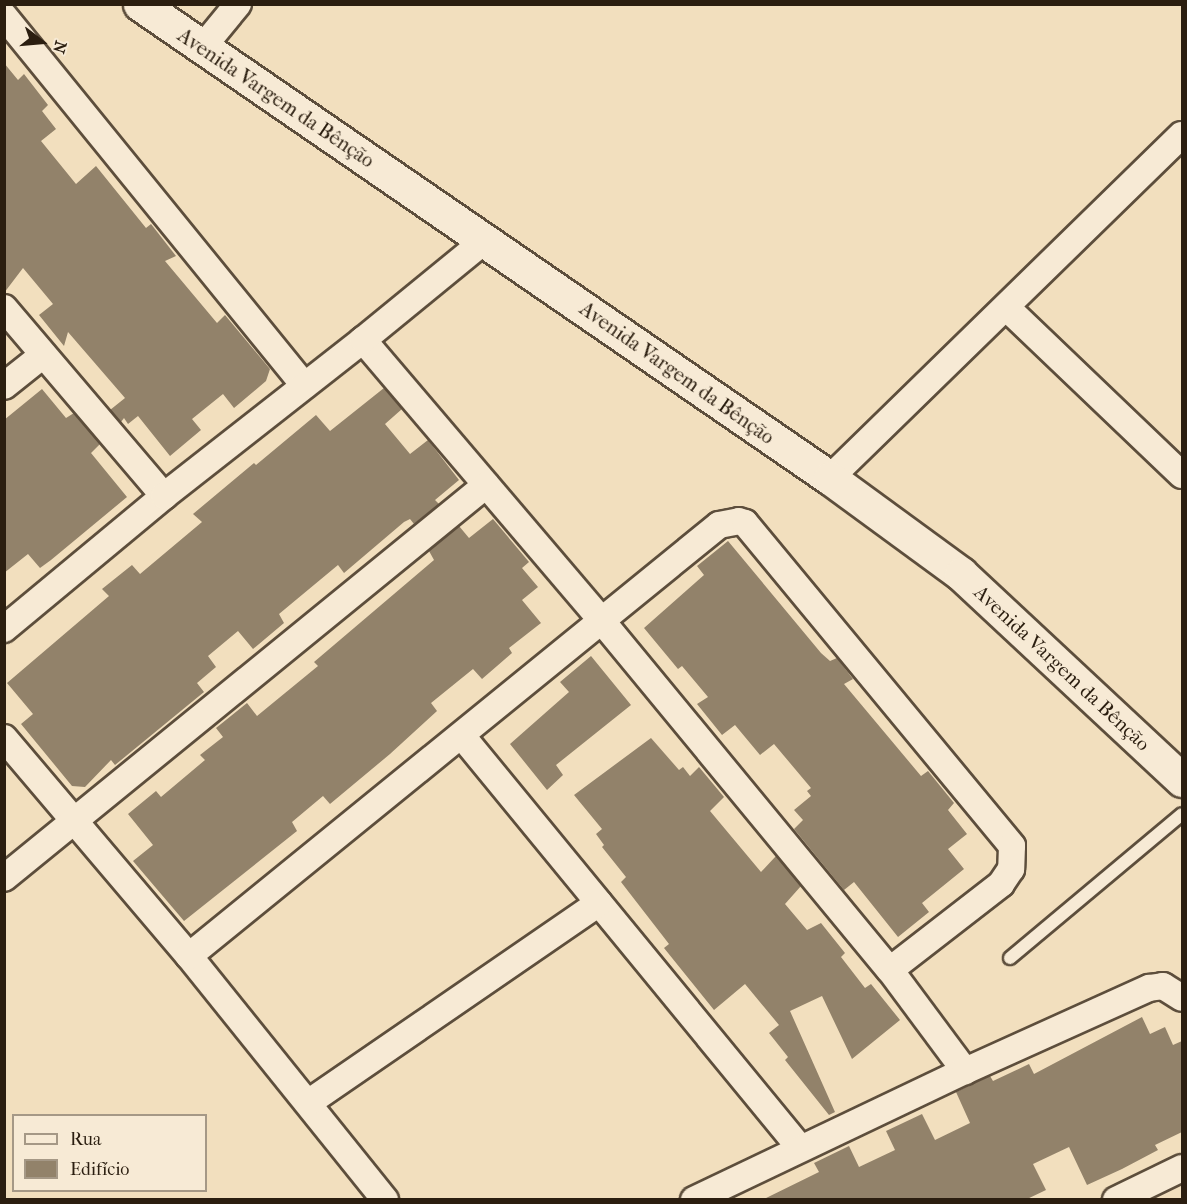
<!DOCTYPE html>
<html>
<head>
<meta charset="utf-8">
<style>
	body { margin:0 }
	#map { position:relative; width:1187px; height:1204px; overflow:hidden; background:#f2dfbe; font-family:"IM FELL French Canon",serif }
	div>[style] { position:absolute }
	.building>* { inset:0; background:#92826a }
	.roads { filter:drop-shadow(2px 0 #5d4e3c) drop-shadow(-2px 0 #5d4e3c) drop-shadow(0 2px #5d4e3c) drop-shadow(0 -2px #5d4e3c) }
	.lane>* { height:12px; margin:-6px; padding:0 6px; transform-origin:6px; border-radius:6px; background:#f7ead5 }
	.street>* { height:26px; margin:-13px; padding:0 13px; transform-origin:13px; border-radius:13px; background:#f7ead5 }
	.secondary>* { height:33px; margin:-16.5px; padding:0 16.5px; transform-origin:16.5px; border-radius:16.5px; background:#f7ead5 }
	span { translate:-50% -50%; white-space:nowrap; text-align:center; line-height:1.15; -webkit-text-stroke:4.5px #f7ead5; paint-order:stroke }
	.street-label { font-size:20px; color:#2b1e10 }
	.frame { position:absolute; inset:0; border:6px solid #2b1e10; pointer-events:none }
	.legend { position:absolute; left:12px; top:1114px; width:195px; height:78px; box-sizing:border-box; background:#f7ead5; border:2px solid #a59886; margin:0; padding:8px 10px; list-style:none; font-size:18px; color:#2b1e10 }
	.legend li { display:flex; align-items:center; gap:12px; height:30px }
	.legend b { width:30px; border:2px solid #a59886 }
	.north { position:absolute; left:12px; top:12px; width:60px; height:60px; -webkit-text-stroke:4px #f7ead5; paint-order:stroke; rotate:106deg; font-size:16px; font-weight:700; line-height:24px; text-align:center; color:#2b1e10 }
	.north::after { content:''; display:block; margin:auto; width:21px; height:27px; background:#2b1e10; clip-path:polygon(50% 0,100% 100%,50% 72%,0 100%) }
</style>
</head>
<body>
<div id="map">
	<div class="building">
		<div style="clip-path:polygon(4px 63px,18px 80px,24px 74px,48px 105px,42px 111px,56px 129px,41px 141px,76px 184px,96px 166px,146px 228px,151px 224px,176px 256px,165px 261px,217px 323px,225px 315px,270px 369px,266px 381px,234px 408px,223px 394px,192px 419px,201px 430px,170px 456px,138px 416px,128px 424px,124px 418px,121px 422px,110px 410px,125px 398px,68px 332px,64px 346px,39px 315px,53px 304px,23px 268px,4px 293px)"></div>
		<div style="clip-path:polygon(384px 388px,402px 409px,385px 424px,410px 454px,428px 440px,459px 480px,435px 500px,439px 504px,414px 524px,410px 519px,404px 522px,344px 573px,338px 565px,279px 614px,284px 623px,253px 649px,238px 631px,208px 656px,216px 667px,197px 683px,204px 692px,115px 765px,111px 760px,85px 787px,72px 786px,21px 724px,33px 714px,7px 683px,109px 596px,102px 589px,132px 565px,140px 574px,202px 522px,193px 514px,254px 463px,256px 465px,316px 415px,330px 431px)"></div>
		<div style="clip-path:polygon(42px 389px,66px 418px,74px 413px,100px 444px,91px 453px,127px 497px,51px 560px,40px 568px,28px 554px,4px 573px,4px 420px)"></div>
		<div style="clip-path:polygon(493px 519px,529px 562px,522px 568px,538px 587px,522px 600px,541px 623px,509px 648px,512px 653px,482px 679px,473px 669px,431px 703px,437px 711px,390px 754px,330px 804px,323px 796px,292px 822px,297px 831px,184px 921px,133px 861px,153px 845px,128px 814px,156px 791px,161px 797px,205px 760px,200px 755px,223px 737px,216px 728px,247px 703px,257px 716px,318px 666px,314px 662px,434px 560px,429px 551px,459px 526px,469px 538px)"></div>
		<div style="clip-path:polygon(728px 541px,821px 653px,830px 661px,837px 658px,853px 679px,844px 684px,921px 776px,928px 771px,954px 803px,948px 810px,967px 834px,948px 849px,964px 869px,922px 903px,929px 912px,898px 937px,854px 882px,844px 890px,794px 829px,803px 820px,794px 810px,811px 796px,807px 791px,811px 788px,774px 744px,760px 755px,735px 725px,722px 735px,697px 704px,708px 697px,682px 666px,678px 669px,644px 628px,704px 575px,697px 566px)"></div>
		<div style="clip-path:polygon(591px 656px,631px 705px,556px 765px,563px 775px,547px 790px,510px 744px,569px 692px,560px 682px)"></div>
		<div style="clip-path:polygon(651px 738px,679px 770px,683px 767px,690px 776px,699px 767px,724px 797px,710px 811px,761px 872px,776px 856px,801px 886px,785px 904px,807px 930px,821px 923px,845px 953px,841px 957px,865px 988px,871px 984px,900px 1020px,852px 1059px,822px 996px,790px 1011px,835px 1112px,829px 1115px,785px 1060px,788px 1057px,769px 1033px,779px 1025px,745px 984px,714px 1010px,664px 948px,669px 944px,621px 882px,626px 877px,602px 847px,604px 845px,596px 834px,602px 829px,574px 795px)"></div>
		<div style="clip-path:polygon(1142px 1017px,1150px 1034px,1165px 1027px,1173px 1045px,1182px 1041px,1182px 1132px,1155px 1145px,1158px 1150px,1122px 1169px,1087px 1185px,1069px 1147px,1033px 1164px,1046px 1190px,1025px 1200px,762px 1200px,819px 1172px,814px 1163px,849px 1146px,859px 1167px,895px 1150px,886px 1131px,922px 1114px,935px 1140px,970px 1123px,956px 1092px,990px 1076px,993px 1081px,1029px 1064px,1034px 1074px)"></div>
	</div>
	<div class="roads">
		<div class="lane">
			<div style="left:1010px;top:958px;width:224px;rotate:-39.9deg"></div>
		</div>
		<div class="street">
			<div style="left:4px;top:16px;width:476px;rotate:50.9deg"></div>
			<div style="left:202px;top:48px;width:57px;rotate:-50.7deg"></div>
			<div style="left:1006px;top:307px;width:243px;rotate:43.7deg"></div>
			<div style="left:4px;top:308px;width:247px;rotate:49.6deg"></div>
			<div style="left:363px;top:340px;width:367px;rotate:49.6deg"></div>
			<div style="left:601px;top:620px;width:454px;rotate:50.5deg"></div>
			<div style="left:890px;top:970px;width:126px;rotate:53.4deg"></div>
			<div style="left:4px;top:386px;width:50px;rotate:-38.5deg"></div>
			<div style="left:830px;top:478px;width:491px;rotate:-44.3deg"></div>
			<div style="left:4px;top:629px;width:208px;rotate:-39.7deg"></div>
			<div style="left:164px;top:496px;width:253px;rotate:-38.1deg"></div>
			<div style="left:363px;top:340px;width:158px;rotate:-39.3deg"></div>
			<div style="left:462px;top:736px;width:533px;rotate:50.63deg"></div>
			<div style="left:4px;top:738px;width:286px;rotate:49.7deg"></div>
			<div style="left:189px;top:956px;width:313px;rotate:51.2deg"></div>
			<div style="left:4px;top:878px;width:622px;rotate:-39.19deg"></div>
			<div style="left:189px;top:956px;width:683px;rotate:-39.12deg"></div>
			<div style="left:719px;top:525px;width:20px;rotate:-11deg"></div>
			<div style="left:739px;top:521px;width:6px;rotate:18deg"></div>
			<div style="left:745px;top:523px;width:419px;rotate:50.4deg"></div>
			<div style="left:1012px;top:846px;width:23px;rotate:92deg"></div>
			<div style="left:1011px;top:869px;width:18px;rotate:124deg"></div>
			<div style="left:1001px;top:884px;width:140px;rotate:142.2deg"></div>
			<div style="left:308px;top:1103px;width:353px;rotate:-34.5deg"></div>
			<div style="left:694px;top:1200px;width:300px;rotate:-25.5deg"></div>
			<div style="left:965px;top:1071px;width:202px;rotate:-24.3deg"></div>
			<div style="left:1149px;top:988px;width:14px;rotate:-8deg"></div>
			<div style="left:1163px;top:986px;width:22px;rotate:32deg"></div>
			<div style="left:1116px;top:1200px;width:73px;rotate:-25.9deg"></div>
		</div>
		<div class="secondary">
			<div style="left:140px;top:4px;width:837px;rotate:34.49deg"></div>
			<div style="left:830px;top:478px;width:162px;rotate:36.2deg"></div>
			<div style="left:961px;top:574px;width:302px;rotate:43deg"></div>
		</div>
	</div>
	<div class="street-label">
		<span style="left:276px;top:98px;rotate:34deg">Avenida Vargem da Bênção</span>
		<span style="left:677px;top:373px;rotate:35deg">Avenida Vargem da Bênção</span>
		<span style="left:1062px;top:668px;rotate:43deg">Avenida Vargem da Bênção</span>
	</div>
	<div class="frame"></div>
	<ul class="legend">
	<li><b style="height:8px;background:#f7ead5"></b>Rua</li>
	<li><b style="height:16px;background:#92826a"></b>Edifício</li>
	</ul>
	<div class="north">N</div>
</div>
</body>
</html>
